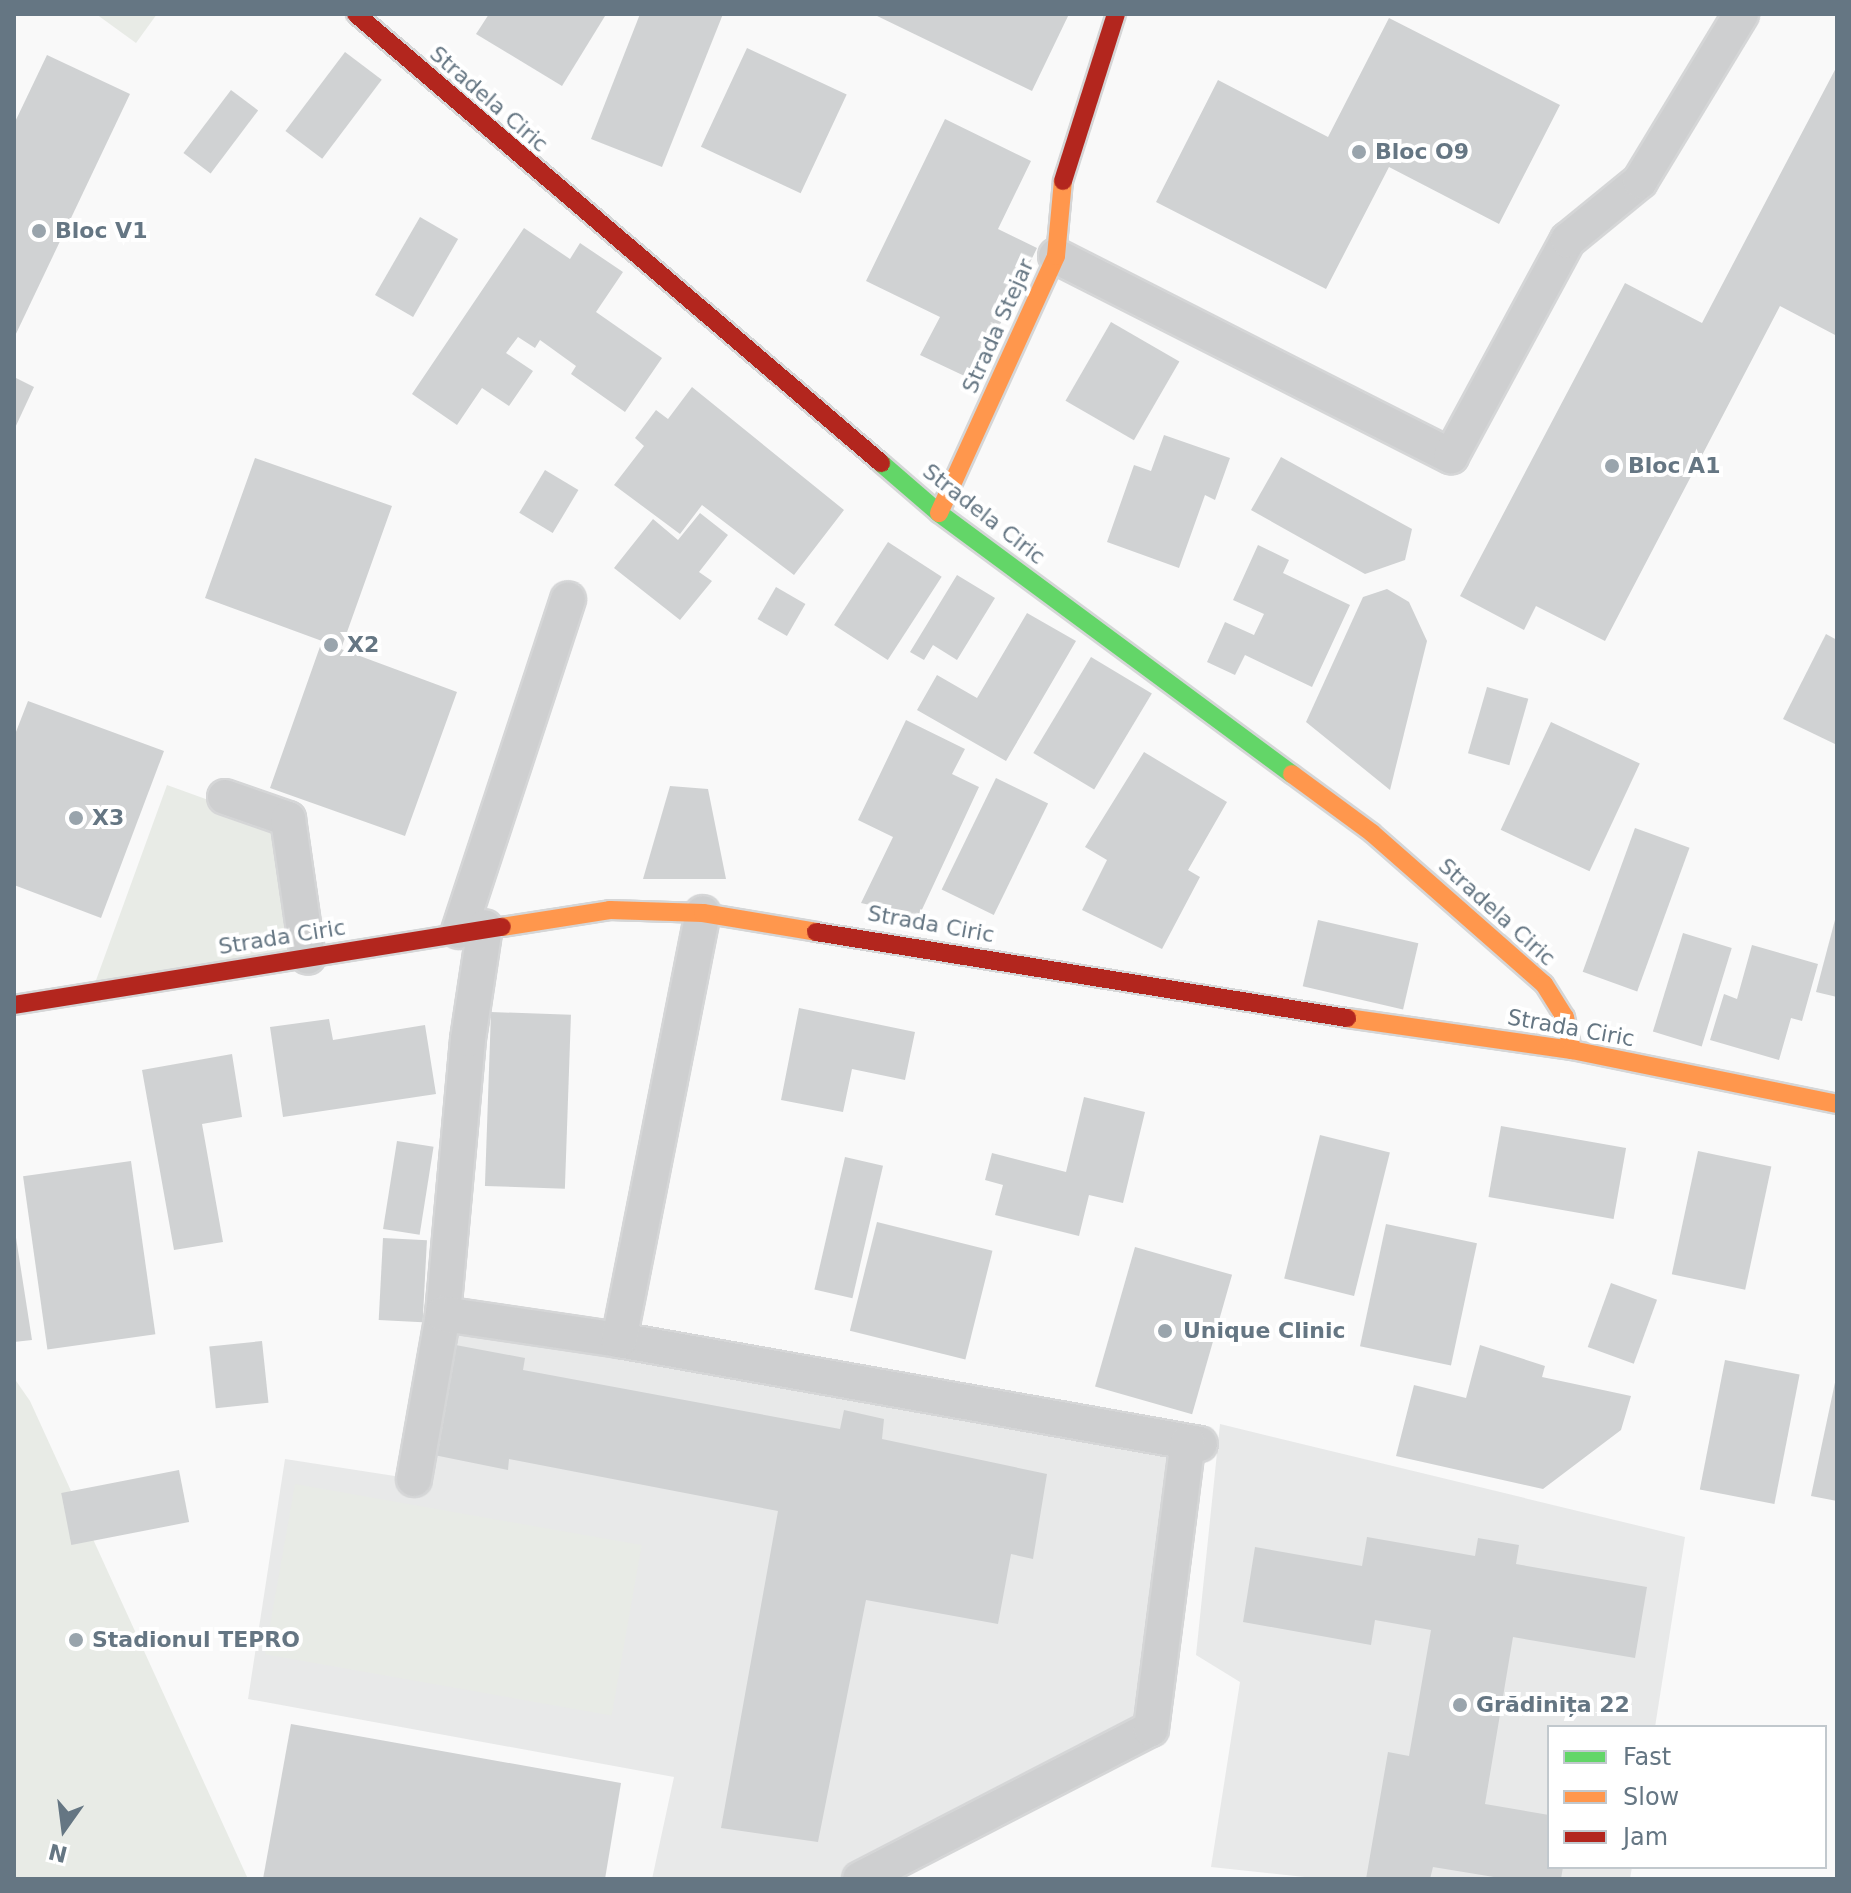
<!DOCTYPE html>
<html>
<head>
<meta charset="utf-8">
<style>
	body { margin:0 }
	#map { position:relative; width:1851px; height:1893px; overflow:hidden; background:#f9f9f9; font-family:"DejaVu Sans",sans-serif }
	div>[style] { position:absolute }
	.built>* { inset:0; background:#e8e9e9 }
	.green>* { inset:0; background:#e8ebe6; transform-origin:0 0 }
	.building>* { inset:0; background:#d0d2d3; transform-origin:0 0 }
	.roads { filter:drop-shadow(2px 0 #d5d6d7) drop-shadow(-2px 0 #d5d6d7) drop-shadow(0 2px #d5d6d7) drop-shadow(0 -2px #d5d6d7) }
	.lane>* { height:34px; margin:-17px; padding:0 17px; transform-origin:17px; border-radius:17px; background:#cecfd0 }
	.fast>* { height:18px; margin:-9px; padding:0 9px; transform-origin:9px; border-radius:9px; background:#63d668 }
	.slow>* { height:18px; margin:-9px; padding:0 9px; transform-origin:9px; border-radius:9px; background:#ff974d }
	.jam>* { height:18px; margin:-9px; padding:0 9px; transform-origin:9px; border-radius:9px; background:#b3261e }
	.dots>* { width:22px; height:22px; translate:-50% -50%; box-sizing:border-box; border:4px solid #fff; border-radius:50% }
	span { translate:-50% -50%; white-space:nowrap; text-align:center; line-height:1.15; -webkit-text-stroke:8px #fff; paint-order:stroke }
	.street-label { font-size:22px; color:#657683 }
	.poi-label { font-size:22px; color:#657683; font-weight:700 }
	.left { translate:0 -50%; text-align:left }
	.frame { position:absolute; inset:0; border:16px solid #657683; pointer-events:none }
	.legend { position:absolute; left:1547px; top:1725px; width:280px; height:144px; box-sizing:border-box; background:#fff; border:2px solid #c1c8cd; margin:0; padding:10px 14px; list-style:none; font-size:24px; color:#657683 }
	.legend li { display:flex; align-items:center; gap:16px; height:40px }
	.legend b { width:40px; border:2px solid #c1c8cd }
	.north { position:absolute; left:24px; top:1789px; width:80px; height:80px; -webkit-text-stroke:6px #fff; paint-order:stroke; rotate:194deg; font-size:22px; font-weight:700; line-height:32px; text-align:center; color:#657683 }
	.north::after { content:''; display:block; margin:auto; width:28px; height:36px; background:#657683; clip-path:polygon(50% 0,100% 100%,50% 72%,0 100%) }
</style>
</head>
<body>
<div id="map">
	<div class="built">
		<div style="clip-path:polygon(443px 1314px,1188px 1442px,1151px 1729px,860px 1879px,652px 1879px,674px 1777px,248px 1699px,285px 1459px,414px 1479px)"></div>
		<div style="clip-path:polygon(1220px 1424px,1685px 1537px,1655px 1727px,1549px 1727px,1549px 1867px,1632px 1867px,1630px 1879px,1323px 1879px,1211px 1867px,1240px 1682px,1196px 1655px)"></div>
	</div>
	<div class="green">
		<div style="clip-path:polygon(96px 14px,157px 14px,136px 43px)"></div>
		<div style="clip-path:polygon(167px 785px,283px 827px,297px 948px,95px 983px)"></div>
		<div style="clip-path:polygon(14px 1378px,30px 1401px,248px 1879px,14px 1879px)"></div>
		<div style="left:295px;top:1484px;width:352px;height:173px;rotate:10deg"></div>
	</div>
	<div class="building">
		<div style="clip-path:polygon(489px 14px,602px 14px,605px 16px,562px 86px,476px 34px)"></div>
		<div style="clip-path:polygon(640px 14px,723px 14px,662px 167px,591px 139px)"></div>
		<div style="clip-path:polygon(873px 14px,1069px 14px,1032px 91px)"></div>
		<div style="clip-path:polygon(1389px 18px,1560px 105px,1499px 224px,1389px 167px,1326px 289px,1156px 202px,1218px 80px,1328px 137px)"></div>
		<div style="left:747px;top:48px;width:110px;height:109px;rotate:25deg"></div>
		<div style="left:345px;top:52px;width:46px;height:99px;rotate:37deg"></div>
		<div style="clip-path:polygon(47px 55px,130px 94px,14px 338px,14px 124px)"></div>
		<div style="clip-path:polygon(1837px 66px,1837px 336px,1780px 306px,1605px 641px,1536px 606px,1524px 630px,1460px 596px,1625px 283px,1702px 323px)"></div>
		<div style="left:231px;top:90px;width:34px;height:79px;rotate:37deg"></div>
		<div style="clip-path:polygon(945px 119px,1031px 161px,998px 229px,1037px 248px,973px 380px,920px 355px,940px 317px,866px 281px)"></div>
		<div style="left:420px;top:217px;width:44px;height:90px;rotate:30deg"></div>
		<div style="clip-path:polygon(524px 228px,570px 259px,580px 243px,623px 272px,596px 312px,662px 358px,625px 412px,571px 374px,576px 366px,540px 340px,535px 348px,518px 337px,506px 353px,533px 371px,509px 406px,482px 388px,457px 425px,412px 394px)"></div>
		<div style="left:1111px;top:322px;width:79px;height:91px;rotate:30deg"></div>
		<div style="clip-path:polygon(14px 377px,34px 387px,14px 430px)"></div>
		<div style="clip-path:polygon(692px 387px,844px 510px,794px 575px,702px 505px,680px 534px,614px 485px,644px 446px,635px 438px,656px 410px,668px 419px)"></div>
		<div style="clip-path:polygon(1164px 435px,1230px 458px,1215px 500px,1205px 495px,1179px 568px,1107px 542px,1134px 465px,1151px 471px)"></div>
		<div style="clip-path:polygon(1281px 457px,1412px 529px,1405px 560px,1365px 574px,1251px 510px)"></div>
		<div style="clip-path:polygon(255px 458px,392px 506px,341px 649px,457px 692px,405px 836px,270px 788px,322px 641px,205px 598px)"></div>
		<div style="left:545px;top:470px;width:39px;height:50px;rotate:31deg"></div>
		<div style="clip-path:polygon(700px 513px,728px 535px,699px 572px,712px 581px,680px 620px,614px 568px,653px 519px,678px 540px)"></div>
		<div style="left:888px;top:542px;width:64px;height:99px;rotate:33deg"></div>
		<div style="clip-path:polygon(1258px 545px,1289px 560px,1283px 573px,1350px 605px,1312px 687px,1245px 655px,1235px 675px,1207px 662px,1225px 622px,1254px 635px,1264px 614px,1233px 600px)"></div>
		<div style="clip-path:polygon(957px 575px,995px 598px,957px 660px,933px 645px,924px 660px,910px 652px)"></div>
		<div style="left:776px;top:587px;width:34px;height:37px;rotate:30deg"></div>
		<div style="clip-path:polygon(1387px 589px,1409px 602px,1427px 641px,1390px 790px,1306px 722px,1363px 597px)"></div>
		<div style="clip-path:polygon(1027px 613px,1076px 641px,1006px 761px,917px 710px,937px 675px,977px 698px)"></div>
		<div style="clip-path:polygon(1826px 634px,1837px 640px,1837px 745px,1783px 719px)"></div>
		<div style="left:1091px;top:657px;width:71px;height:112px;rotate:31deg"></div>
		<div style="left:1487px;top:687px;width:43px;height:69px;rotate:16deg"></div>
		<div style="clip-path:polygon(28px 701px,164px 751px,101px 918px,14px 885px,14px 737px)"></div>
		<div style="clip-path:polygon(906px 720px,965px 749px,952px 774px,979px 787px,919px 916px,861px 903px,893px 837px,858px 820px)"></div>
		<div style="left:1551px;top:722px;width:98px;height:119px;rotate:25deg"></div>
		<div style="clip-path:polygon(1144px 752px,1227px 802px,1188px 870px,1200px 877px,1162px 949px,1082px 910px,1107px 860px,1085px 847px)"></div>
		<div style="left:996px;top:778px;width:58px;height:124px;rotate:26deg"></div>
		<div style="clip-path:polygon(670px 786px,708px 789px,726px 879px,643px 879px)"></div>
		<div style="left:1635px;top:828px;width:58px;height:153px;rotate:20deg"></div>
		<div style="clip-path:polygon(1836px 916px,1837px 916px,1837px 997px,1816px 992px)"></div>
		<div style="left:1318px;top:920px;width:103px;height:68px;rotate:13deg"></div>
		<div style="left:1683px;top:933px;width:51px;height:103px;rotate:17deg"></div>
		<div style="clip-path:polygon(1752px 945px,1818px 964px,1802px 1021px,1791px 1018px,1779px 1060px,1710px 1040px,1724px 994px,1737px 999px)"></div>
		<div style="clip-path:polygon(799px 1008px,915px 1032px,905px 1080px,852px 1069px,843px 1112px,781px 1100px)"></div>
		<div style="left:491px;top:1012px;width:80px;height:174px;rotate:2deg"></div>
		<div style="clip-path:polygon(329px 1019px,333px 1040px,425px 1025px,436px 1094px,283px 1117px,270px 1027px)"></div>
		<div style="clip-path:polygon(232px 1054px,242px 1117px,202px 1124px,223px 1242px,174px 1250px,142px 1070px)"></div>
		<div style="clip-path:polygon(1084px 1097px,1145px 1112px,1123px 1203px,1089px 1195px,1079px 1236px,995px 1215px,1003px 1185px,985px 1180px,992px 1153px,1066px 1172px)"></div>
		<div style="left:1501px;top:1126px;width:127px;height:72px;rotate:10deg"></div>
		<div style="left:1320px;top:1135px;width:72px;height:148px;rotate:14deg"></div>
		<div style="left:397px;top:1141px;width:37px;height:89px;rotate:9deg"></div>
		<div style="left:1698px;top:1151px;width:75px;height:126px;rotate:12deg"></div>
		<div style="left:845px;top:1157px;width:39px;height:136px;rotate:13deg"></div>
		<div style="left:131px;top:1161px;width:175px;height:109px;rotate:82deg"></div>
		<div style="left:877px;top:1222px;width:119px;height:112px;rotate:14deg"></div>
		<div style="left:1386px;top:1224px;width:93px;height:125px;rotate:12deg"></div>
		<div style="clip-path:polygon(14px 1225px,32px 1340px,14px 1342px)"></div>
		<div style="left:383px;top:1238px;width:44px;height:82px;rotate:3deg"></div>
		<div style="left:1135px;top:1247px;width:101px;height:145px;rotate:16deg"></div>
		<div style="left:1611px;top:1283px;width:49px;height:68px;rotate:20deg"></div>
		<div style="left:262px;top:1341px;width:62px;height:53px;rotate:84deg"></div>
		<div style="clip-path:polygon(445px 1343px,525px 1358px,523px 1370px,840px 1429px,844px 1410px,884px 1419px,882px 1439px,1047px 1474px,1033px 1559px,1011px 1554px,998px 1624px,866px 1600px,818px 1842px,721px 1828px,778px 1511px,509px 1459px,508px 1470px,429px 1454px)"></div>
		<div style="clip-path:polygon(1480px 1345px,1545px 1366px,1542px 1377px,1631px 1396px,1621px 1430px,1543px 1489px,1396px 1456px,1414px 1385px,1466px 1398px)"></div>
		<div style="left:1725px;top:1360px;width:76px;height:132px;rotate:11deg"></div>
		<div style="clip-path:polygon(1837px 1373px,1837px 1501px,1811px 1496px)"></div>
		<div style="left:179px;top:1470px;width:53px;height:120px;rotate:79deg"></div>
		<div style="clip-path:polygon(1367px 1537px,1475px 1556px,1478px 1538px,1519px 1545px,1516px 1564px,1647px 1587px,1635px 1658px,1513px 1637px,1485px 1804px,1549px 1815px,1549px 1867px,1563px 1867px,1561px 1879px,1506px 1879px,1433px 1867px,1430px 1879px,1366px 1879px,1388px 1752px,1409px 1756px,1431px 1630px,1375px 1620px,1371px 1645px,1243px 1622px,1255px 1547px,1362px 1566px)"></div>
		<div style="clip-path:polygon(291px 1724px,621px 1783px,605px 1879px,263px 1879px)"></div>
	</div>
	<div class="roads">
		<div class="lane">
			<div style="left:1056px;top:256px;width:443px;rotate:26.9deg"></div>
			<div style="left:1451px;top:456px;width:246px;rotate:-61.6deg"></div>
			<div style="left:1568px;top:240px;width:93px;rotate:-39.3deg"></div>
			<div style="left:1640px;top:181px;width:195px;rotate:-58.8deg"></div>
			<div style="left:225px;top:797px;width:67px;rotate:19.2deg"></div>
			<div style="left:288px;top:819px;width:139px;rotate:81.8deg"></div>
			<div style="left:459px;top:931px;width:349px;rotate:-71.8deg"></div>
			<div style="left:443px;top:1314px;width:276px;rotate:-84.8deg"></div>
			<div style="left:468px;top:1039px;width:113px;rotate:-81.4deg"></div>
			<div style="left:619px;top:1340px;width:590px;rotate:10.15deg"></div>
			<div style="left:414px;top:1479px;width:168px;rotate:-80deg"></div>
			<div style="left:443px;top:1314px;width:178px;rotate:8.4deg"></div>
			<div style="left:619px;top:1340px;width:435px;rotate:-78.9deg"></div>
			<div style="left:860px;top:1879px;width:327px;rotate:-27.3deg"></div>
			<div style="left:1151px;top:1729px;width:289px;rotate:-82.7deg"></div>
		</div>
		<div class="fast">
			<div style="left:881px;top:463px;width:77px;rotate:40.8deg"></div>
			<div style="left:939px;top:513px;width:439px;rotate:36.5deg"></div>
		</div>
		<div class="slow">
			<div style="left:939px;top:513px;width:282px;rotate:-65.5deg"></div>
			<div style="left:1056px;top:256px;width:75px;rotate:-84.7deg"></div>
			<div style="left:1292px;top:774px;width:99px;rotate:36.4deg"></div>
			<div style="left:1372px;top:833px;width:229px;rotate:41.3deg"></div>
			<div style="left:1544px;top:984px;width:39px;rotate:58deg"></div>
			<div style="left:1565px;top:1017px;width:34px;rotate:78deg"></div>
			<div style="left:502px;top:927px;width:109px;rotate:-8.9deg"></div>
			<div style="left:610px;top:910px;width:93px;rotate:1.8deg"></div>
			<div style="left:703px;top:913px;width:115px;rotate:9.5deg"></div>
			<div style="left:1347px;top:1018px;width:227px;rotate:8.1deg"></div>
			<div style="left:1572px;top:1050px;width:270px;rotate:11.5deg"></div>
		</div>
		<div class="jam">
			<div style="left:356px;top:14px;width:691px;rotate:40.54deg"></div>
			<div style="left:1063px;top:181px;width:175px;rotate:-72.4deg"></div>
			<div style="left:816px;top:932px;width:538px;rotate:9.2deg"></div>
			<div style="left:14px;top:1005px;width:494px;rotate:-9.1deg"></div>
		</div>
	</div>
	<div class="dots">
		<div style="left:1359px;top:152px;background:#99a4ac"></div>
		<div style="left:39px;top:231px;background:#99a4ac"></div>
		<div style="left:1612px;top:466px;background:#99a4ac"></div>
		<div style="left:331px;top:645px;background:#99a4ac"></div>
		<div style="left:76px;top:818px;background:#99a4ac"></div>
		<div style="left:1165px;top:1331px;background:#99a4ac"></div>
		<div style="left:76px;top:1640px;background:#99a4ac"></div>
		<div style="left:1460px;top:1705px;background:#99a4ac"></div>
	</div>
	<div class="street-label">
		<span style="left:489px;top:99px;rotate:41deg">Stradela Ciric</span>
		<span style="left:998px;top:326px;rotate:-66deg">Strada Stejar</span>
		<span style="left:984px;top:514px;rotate:38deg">Stradela Ciric</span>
		<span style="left:1497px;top:912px;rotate:42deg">Stradela Ciric</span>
		<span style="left:931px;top:924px;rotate:10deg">Strada Ciric</span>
		<span style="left:282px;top:937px;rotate:-9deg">Strada Ciric</span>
		<span style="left:1571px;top:1028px;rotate:10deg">Strada Ciric</span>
	</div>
	<div class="poi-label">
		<span class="left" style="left:1375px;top:152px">Bloc O9</span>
		<span class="left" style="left:55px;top:231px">Bloc V1</span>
		<span class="left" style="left:1628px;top:466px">Bloc A1</span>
		<span class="left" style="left:347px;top:645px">X2</span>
		<span class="left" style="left:92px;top:818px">X3</span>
		<span class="left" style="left:1183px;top:1331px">Unique Clinic</span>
		<span class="left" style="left:92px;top:1640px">Stadionul TEPRO</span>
		<span class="left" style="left:1476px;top:1705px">Grădinița 22</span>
	</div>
	<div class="frame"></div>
	<ul class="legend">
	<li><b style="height:10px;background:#63d668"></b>Fast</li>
	<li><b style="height:10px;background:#ff974d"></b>Slow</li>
	<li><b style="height:10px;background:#b3261e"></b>Jam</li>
	</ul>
	<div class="north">N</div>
</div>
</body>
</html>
